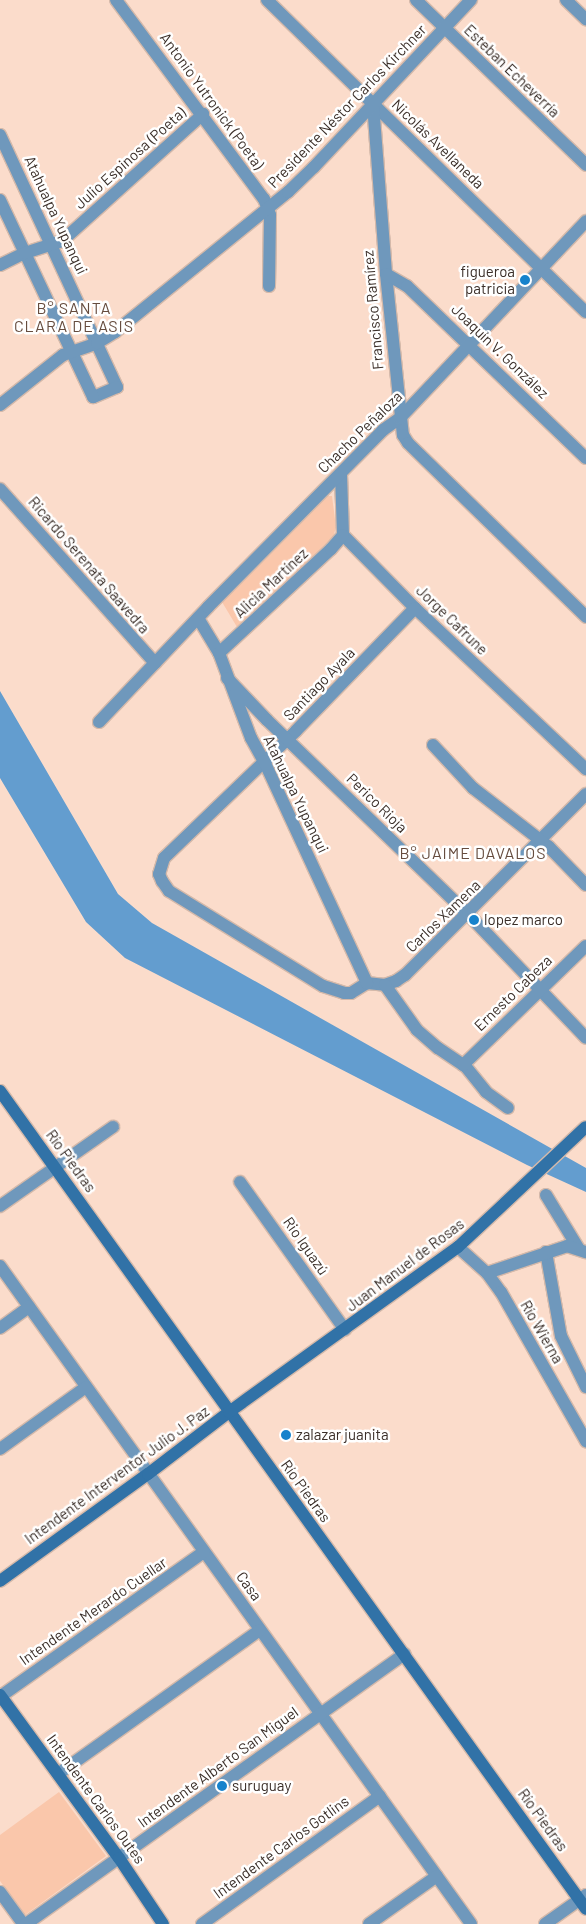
<!DOCTYPE html>
<html>
<head>
<meta charset="utf-8">
<style>
	body { margin:0 }
	#map { position:relative; width:586px; height:1924px; overflow:hidden; background:#fbdccb; font-family:Barlow,sans-serif }
	div>[style] { position:absolute }
	.green>* { inset:0; background:#fac7ab }
	.water>* { inset:0; background:#639dcf }
	.roads { filter:drop-shadow(1px 0 #d4b9aa) drop-shadow(-1px 0 #d4b9aa) drop-shadow(0 1px #d4b9aa) drop-shadow(0 -1px #d4b9aa) }
	.street>* { height:12px; margin:-6px; padding:0 6px; transform-origin:6px; border-radius:6px; background:#6f98bc }
	.secondary>* { height:12px; margin:-6px; padding:0 6px; transform-origin:6px; border-radius:6px; background:#3172a7 }
	.dots>* { width:14px; height:14px; translate:-50% -50%; box-sizing:border-box; border:2px solid #fff; border-radius:50% }
	span { translate:-50% -50%; white-space:nowrap; text-align:center; line-height:1.15; -webkit-text-stroke:5px #fff; paint-order:stroke }
	.street-label { font-size:15px; color:#3a2e28 }
	.poi-label { font-size:15px; color:#3a2e28 }
	.right { translate:-100% -50%; text-align:right }
	.left { translate:0 -50%; text-align:left }
	.neighbourhood-label { font-size:16px; color:#664c3e; letter-spacing:1px }
</style>
</head>
<body>
<div id="map">
	<div class="green">
		<div style="clip-path:polygon(327px 496px,332px 496px,336px 527px,333px 538px,237px 627px,222px 602px)"></div>
		<div style="clip-path:polygon(59px 1792px,106px 1856px,25px 1915px,0 1881px,0 1835px)"></div>
	</div>
	<div class="water">
		<div style="clip-path:polygon(0 691px,118px 894px,152px 923px,586px 1168px,586px 1192px,527px 1165px,125px 958px,86px 922px,0 778px)"></div>
	</div>
	<div class="roads">
		<div class="street">
			<div style="left:116px;top:0;width:248px;rotate:53.4deg"></div>
			<div style="left:264px;top:199px;width:17px;rotate:69deg"></div>
			<div style="left:270px;top:215px;width:71px;rotate:90.8deg"></div>
			<div style="left:267px;top:0;width:446px;rotate:44.4deg"></div>
			<div style="left:416px;top:0;width:237px;rotate:44.1deg"></div>
			<div style="left:566px;top:0;width:28px;rotate:44deg"></div>
			<div style="left:373px;top:104px;width:170px;rotate:85.6deg"></div>
			<div style="left:386px;top:274px;width:162px;rotate:84deg"></div>
			<div style="left:403px;top:435px;width:9px;rotate:58deg"></div>
			<div style="left:408px;top:443px;width:249px;rotate:44.3deg"></div>
			<div style="left:0;top:135px;width:278px;rotate:65.1deg"></div>
			<div style="left:117px;top:387px;width:26px;rotate:157deg"></div>
			<div style="left:93px;top:397px;width:218px;rotate:-115.3deg"></div>
			<div style="left:0;top:265px;width:28px;rotate:-26deg"></div>
			<div style="left:25px;top:253px;width:39px;rotate:-18deg"></div>
			<div style="left:62px;top:241px;width:190px;rotate:-42deg"></div>
			<div style="left:386px;top:274px;width:24px;rotate:30deg"></div>
			<div style="left:407px;top:286px;width:248px;rotate:43.9deg"></div>
			<div style="left:0;top:405px;width:80px;rotate:-38.4deg"></div>
			<div style="left:63px;top:355px;width:36px;rotate:-19deg"></div>
			<div style="left:97px;top:343px;width:21px;rotate:-31deg"></div>
			<div style="left:115px;top:332px;width:223px;rotate:-39deg"></div>
			<div style="left:288px;top:192px;width:36px;rotate:-44deg"></div>
			<div style="left:314px;top:167px;width:229px;rotate:-46.8deg"></div>
			<div style="left:341px;top:474px;width:61px;rotate:88.1deg"></div>
			<div style="left:343px;top:535px;width:103px;rotate:45.4deg"></div>
			<div style="left:415px;top:608px;width:235px;rotate:43.3deg"></div>
			<div style="left:0;top:489px;width:233px;rotate:48.3deg"></div>
			<div style="left:415px;top:608px;width:171px;rotate:134.1deg"></div>
			<div style="left:296px;top:731px;width:183px;rotate:136.1deg"></div>
			<div style="left:164px;top:858px;width:17px;rotate:107deg"></div>
			<div style="left:159px;top:874px;width:8px;rotate:67deg"></div>
			<div style="left:162px;top:881px;width:12px;rotate:55deg"></div>
			<div style="left:169px;top:891px;width:181px;rotate:31.7deg"></div>
			<div style="left:323px;top:986px;width:22px;rotate:18deg"></div>
			<div style="left:344px;top:993px;width:7px"></div>
			<div style="left:351px;top:993px;width:19px;rotate:-32deg"></div>
			<div style="left:367px;top:983px;width:18px;rotate:6deg"></div>
			<div style="left:385px;top:985px;width:12px;rotate:-20deg"></div>
			<div style="left:396px;top:981px;width:11px;rotate:-34deg"></div>
			<div style="left:405px;top:975px;width:256px;rotate:-45deg"></div>
			<div style="left:198px;top:618px;width:41px;rotate:59deg"></div>
			<div style="left:219px;top:653px;width:91px;rotate:69.4deg"></div>
			<div style="left:251px;top:738px;width:26px;rotate:61deg"></div>
			<div style="left:264px;top:761px;width:245px;rotate:65.1deg"></div>
			<div style="left:219px;top:653px;width:153px;rotate:-42.9deg"></div>
			<div style="left:331px;top:549px;width:18px;rotate:-49deg"></div>
			<div style="left:227px;top:678px;width:58px;rotate:46.4deg"></div>
			<div style="left:267px;top:720px;width:279px;rotate:44deg"></div>
			<div style="left:468px;top:914px;width:171px;rotate:46.4deg"></div>
			<div style="left:99px;top:722px;width:158px;rotate:-46.5deg"></div>
			<div style="left:208px;top:607px;width:249px;rotate:-45.3deg"></div>
			<div style="left:383px;top:430px;width:21px;rotate:-35deg"></div>
			<div style="left:400px;top:418px;width:271px;rotate:-46.6deg"></div>
			<div style="left:433px;top:745px;width:59px;rotate:47.1deg"></div>
			<div style="left:473px;top:788px;width:96px;rotate:37.8deg"></div>
			<div style="left:549px;top:847px;width:53px;rotate:45.8deg"></div>
			<div style="left:385px;top:985px;width:55px;rotate:54.6deg"></div>
			<div style="left:417px;top:1030px;width:28px;rotate:41deg"></div>
			<div style="left:438px;top:1048px;width:34px;rotate:34deg"></div>
			<div style="left:466px;top:1067px;width:32px;rotate:51deg"></div>
			<div style="left:486px;top:1092px;width:27px;rotate:36deg"></div>
			<div style="left:463px;top:1065px;width:171px;rotate:-44.1deg"></div>
			<div style="left:240px;top:1182px;width:181px;rotate:54.6deg"></div>
			<div style="left:546px;top:1195px;width:63px;rotate:58.6deg"></div>
			<div style="left:0;top:1206px;width:138px;rotate:-35deg"></div>
			<div style="left:458px;top:1247px;width:39px;rotate:42deg"></div>
			<div style="left:487px;top:1273px;width:24px;rotate:54deg"></div>
			<div style="left:501px;top:1292px;width:172px;rotate:60.3deg"></div>
			<div style="left:546px;top:1252px;width:85px;rotate:79.9deg"></div>
			<div style="left:561px;top:1336px;width:57px;rotate:63.9deg"></div>
			<div style="left:0;top:1266px;width:809px;rotate:54.4deg"></div>
			<div style="left:487px;top:1273px;width:84px;rotate:-18.6deg"></div>
			<div style="left:567px;top:1246px;width:20px;rotate:18deg"></div>
			<div style="left:0;top:1328px;width:36px;rotate:-36deg"></div>
			<div style="left:0;top:1449px;width:106px;rotate:-35.8deg"></div>
			<div style="left:1px;top:1696px;width:249px;rotate:-35.4deg"></div>
			<div style="left:58px;top:1774px;width:248px;rotate:-35.5deg"></div>
			<div style="left:0;top:1892px;width:39px;rotate:54deg"></div>
			<div style="left:26px;top:1924px;width:465px;rotate:-35.5deg"></div>
			<div style="left:202px;top:1924px;width:219px;rotate:-35.7deg"></div>
			<div style="left:369px;top:1924px;width:83px;rotate:-35.2deg"></div>
			<div style="left:545px;top:1924px;width:50px;rotate:-35.3deg"></div>
		</div>
		<div class="secondary">
			<div style="left:0;top:1091px;width:1006px;rotate:54.38deg"></div>
			<div style="left:0;top:1581px;width:183px;rotate:-35.9deg"></div>
			<div style="left:148px;top:1474px;width:102px;rotate:-37.4deg"></div>
			<div style="left:229px;top:1412px;width:282px;rotate:-35.8deg"></div>
			<div style="left:458px;top:1247px;width:175px;rotate:-43.2deg"></div>
			<div style="left:0;top:1695px;width:202px;rotate:53.9deg"></div>
			<div style="left:119px;top:1858px;width:79px;rotate:56.3deg"></div>
		</div>
	</div>
	<div class="dots">
		<div style="left:525px;top:280px;background:#1682cc"></div>
		<div style="left:474px;top:920px;background:#1682cc"></div>
		<div style="left:286px;top:1435px;background:#1682cc"></div>
		<div style="left:222px;top:1786px;background:#1682cc"></div>
	</div>
	<div class="street-label">
		<span style="left:512px;top:71px;rotate:44deg">Esteban Echeverría</span>
		<span style="left:212px;top:101px;rotate:54deg">Antonio Yutronick (Poeta)</span>
		<span style="left:347px;top:106px;rotate:-46deg">Presidente Néstor Carlos Kirchner</span>
		<span style="left:438px;top:144px;rotate:44deg">Nicolás Avellaneda</span>
		<span style="left:130px;top:158px;rotate:-42deg">Julio Espinosa (Poeta)</span>
		<span style="left:56px;top:215px;rotate:65deg">Atahualpa Yupanqui</span>
		<span style="left:373px;top:310px;rotate:-95deg">Francisco Ramírez</span>
		<span style="left:500px;top:351px;rotate:44deg">Joaquín V. González</span>
		<span style="left:360px;top:432px;rotate:-44deg">Chacho Peñaloza</span>
		<span style="left:89px;top:565px;rotate:49deg">Ricardo Serenata Saavedra</span>
		<span style="left:271px;top:583px;rotate:-43deg">Alicia Martínez</span>
		<span style="left:452px;top:620px;rotate:44deg">Jorge Cafrune</span>
		<span style="left:319px;top:684px;rotate:-46deg">Santiago Ayala</span>
		<span style="left:296px;top:794px;rotate:64deg">Atahualpa Yupanqui</span>
		<span style="left:377px;top:803px;rotate:44deg">Perico Rioja</span>
		<span style="left:443px;top:916px;rotate:-44deg">Carlos Xamena</span>
		<span style="left:513px;top:993px;rotate:-44deg">Ernesto Cabeza</span>
		<span style="left:71px;top:1161px;rotate:54deg">Río Piedras</span>
		<span style="left:306px;top:1246px;rotate:55deg">Rio Iguazú</span>
		<span style="left:405px;top:1265px;rotate:-37deg">Juan Manuel de Rosas</span>
		<span style="left:542px;top:1332px;rotate:60deg">Río Wierna</span>
		<span style="left:117px;top:1475px;rotate:-36deg">Intendente Interventor Julio J. Paz</span>
		<span style="left:306px;top:1491px;rotate:54deg">Río Piedras</span>
		<span style="left:249px;top:1586px;rotate:54deg">Casa</span>
		<span style="left:93px;top:1611px;rotate:-35deg">Intendente Merardo Cuellar</span>
		<span style="left:218px;top:1767px;rotate:-36deg">Intendente Alberto San Miguel</span>
		<span style="left:96px;top:1799px;rotate:54deg">Intendente Carlos Outes</span>
		<span style="left:543px;top:1820px;rotate:54deg">Río Piedras</span>
		<span style="left:281px;top:1847px;rotate:-36deg">Intendente Carlos Gotlins</span>
	</div>
	<div class="poi-label">
		<span class="right" style="left:515px;top:280px">figueroa<br>patricia</span>
		<span class="left" style="left:484px;top:920px">lopez marco</span>
		<span class="left" style="left:296px;top:1435px">zalazar juanita</span>
		<span class="left" style="left:232px;top:1786px">suruguay</span>
	</div>
	<div class="neighbourhood-label">
		<span style="left:74px;top:317px">B° SANTA<br>CLARA DE ASIS</span>
		<span style="left:473px;top:853px">B° JAIME DAVALOS</span>
	</div>
</div>
</body>
</html>
